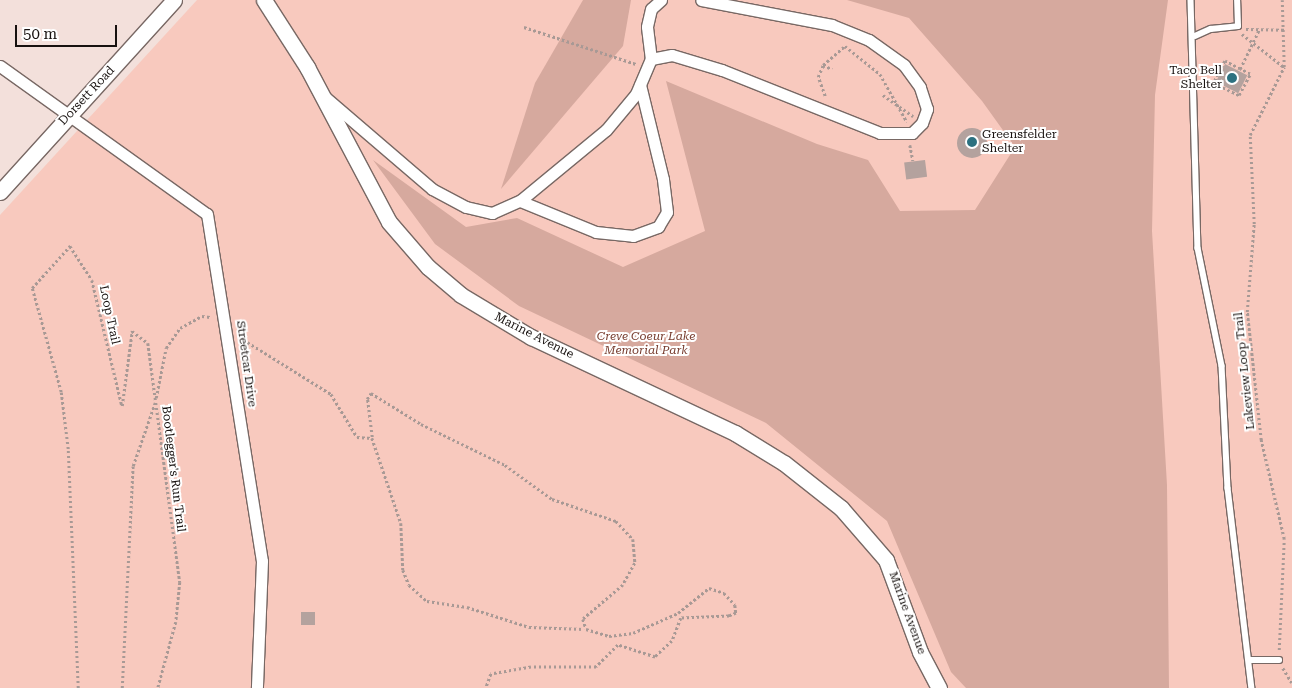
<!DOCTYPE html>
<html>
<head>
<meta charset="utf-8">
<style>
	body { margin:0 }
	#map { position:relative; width:1292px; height:688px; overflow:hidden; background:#f3e0db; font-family:"Roboto Serif",serif }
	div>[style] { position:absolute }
	.green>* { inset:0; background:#f8c9be }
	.forest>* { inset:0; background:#d6a99e }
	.building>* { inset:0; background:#b4a29e; transform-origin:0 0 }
	.round { border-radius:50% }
	.path>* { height:2.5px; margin-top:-1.25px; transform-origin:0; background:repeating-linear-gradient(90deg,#a89995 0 2.5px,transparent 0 5px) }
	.roads { filter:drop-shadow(1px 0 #786864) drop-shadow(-1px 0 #786864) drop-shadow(0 1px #786864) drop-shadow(0 -1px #786864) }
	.lane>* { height:5.5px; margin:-2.75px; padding:0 2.75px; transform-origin:2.75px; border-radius:2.75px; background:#fff }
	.street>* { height:11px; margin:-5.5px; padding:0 5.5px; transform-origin:5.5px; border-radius:5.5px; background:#fff }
	.secondary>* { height:15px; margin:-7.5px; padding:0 7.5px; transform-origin:7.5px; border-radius:7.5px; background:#fff }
	.dots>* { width:14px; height:14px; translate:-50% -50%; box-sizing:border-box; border:2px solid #fff; border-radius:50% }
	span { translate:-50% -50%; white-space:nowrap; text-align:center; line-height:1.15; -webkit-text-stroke:4px #fff; paint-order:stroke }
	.poi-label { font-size:12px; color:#17110f }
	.right { translate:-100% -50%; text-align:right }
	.left { translate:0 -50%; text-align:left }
	.street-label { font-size:12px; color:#17110f }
	.park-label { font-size:12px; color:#773c2e; font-style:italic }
	.scale { position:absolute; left:15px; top:25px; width:102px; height:22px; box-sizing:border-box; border:2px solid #17110f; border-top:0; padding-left:6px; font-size:15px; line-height:18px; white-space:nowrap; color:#17110f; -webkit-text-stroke:4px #fff; paint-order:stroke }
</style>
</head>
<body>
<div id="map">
	<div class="green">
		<div style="clip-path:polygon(197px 0,1292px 0,1292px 688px,0 688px,0 215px)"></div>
	</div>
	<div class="forest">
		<div style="clip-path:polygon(583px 0,631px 0,623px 46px,501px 189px,535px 83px)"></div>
		<div style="clip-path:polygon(847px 0,1168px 0,1155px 95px,1152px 231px,1167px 485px,1169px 688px,966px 688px,951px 672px,887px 521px,766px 423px,519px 306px,435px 244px,373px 160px,466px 227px,517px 218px,623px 267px,705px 231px,666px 81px,817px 144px,868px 160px,900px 211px,975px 210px,1015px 147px,982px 101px,909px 18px)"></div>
	</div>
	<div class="building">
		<div style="left:1225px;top:64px;width:25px;height:20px;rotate:27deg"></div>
		<div class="round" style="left:957px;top:128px;width:30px;height:30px"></div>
		<div style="left:925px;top:160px;width:17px;height:21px;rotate:83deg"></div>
		<div style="left:315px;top:612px;width:13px;height:14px;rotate:90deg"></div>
	</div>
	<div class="path">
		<div style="left:524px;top:27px;width:118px;rotate:18.3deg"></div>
		<div style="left:1246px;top:29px;width:39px;rotate:1deg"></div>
		<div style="left:1242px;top:34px;width:53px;rotate:38.2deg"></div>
		<div style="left:823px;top:65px;width:10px;rotate:24deg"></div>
		<div style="left:1240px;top:69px;width:17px;rotate:-152deg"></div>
		<div style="left:1225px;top:61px;width:25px;rotate:117deg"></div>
		<div style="left:1214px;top:83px;width:28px;rotate:26deg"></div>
		<div style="left:1239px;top:95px;width:24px;rotate:-62deg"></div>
		<div style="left:1250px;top:74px;width:11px;rotate:-153deg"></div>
		<div style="left:1240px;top:69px;width:43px;rotate:-64deg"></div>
		<div style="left:883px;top:95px;width:37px;rotate:35deg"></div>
		<div style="left:825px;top:96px;width:20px;rotate:-110deg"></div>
		<div style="left:818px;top:77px;width:13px;rotate:-67deg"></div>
		<div style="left:823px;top:65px;width:29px;rotate:-41deg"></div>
		<div style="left:845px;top:46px;width:45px;rotate:38.7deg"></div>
		<div style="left:880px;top:74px;width:55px;rotate:60.6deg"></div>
		<div style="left:910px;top:145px;width:16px;rotate:79deg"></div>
		<div style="left:239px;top:337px;width:108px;rotate:31.8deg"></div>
		<div style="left:331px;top:394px;width:50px;rotate:58.8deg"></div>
		<div style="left:357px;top:437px;width:15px;rotate:4deg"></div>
		<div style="left:156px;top:398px;width:51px;rotate:-78.7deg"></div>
		<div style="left:166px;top:348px;width:24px;rotate:-55deg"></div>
		<div style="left:180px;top:328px;width:25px;rotate:-29deg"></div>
		<div style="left:202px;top:316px;width:8px;rotate:7deg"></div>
		<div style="left:372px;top:437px;width:38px;rotate:-97deg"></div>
		<div style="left:367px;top:399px;width:7px;rotate:-56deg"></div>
		<div style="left:371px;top:393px;width:59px;rotate:31.8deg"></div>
		<div style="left:421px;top:424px;width:93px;rotate:26deg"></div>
		<div style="left:505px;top:465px;width:58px;rotate:35.9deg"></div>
		<div style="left:552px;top:499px;width:68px;rotate:19deg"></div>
		<div style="left:616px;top:521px;width:25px;rotate:47deg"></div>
		<div style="left:633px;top:539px;width:24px;rotate:85deg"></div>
		<div style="left:635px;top:563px;width:25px;rotate:119deg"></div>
		<div style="left:623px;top:585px;width:52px;rotate:139.6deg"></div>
		<div style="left:583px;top:619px;width:10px;rotate:73deg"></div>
		<div style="left:586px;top:629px;width:24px;rotate:17deg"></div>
		<div style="left:609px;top:636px;width:24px;rotate:-7deg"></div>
		<div style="left:633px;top:633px;width:49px;rotate:-24deg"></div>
		<div style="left:678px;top:613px;width:40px;rotate:-39deg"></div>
		<div style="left:709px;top:588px;width:16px;rotate:18deg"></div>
		<div style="left:724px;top:593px;width:16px;rotate:47deg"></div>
		<div style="left:735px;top:605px;width:8px;rotate:83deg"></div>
		<div style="left:736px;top:613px;width:8px;rotate:157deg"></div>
		<div style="left:729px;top:616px;width:48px;rotate:177.6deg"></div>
		<div style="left:681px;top:618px;width:25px;rotate:111deg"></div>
		<div style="left:672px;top:641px;width:23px;rotate:137deg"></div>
		<div style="left:655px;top:657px;width:39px;rotate:-162deg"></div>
		<div style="left:618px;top:645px;width:31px;rotate:135deg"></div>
		<div style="left:596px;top:667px;width:65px;rotate:180deg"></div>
		<div style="left:531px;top:667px;width:41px;rotate:170.1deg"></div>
		<div style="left:491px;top:674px;width:15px;rotate:110deg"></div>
		<div style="left:372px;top:438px;width:90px;rotate:71.2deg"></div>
		<div style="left:401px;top:523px;width:47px;rotate:87.6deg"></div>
		<div style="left:403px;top:570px;width:16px;rotate:68deg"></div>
		<div style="left:409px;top:585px;width:24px;rotate:42deg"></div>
		<div style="left:427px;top:601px;width:40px;rotate:8.5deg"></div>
		<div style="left:467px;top:607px;width:65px;rotate:17.9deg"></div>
		<div style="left:529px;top:627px;width:55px;rotate:2.1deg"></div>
		<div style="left:1279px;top:650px;width:111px;rotate:-87.4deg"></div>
		<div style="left:1284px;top:539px;width:102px;rotate:-103.1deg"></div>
		<div style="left:1261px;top:440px;width:129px;rotate:-96.2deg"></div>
		<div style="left:1247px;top:312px;width:88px;rotate:-85.5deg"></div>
		<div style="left:1254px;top:224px;width:89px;rotate:-92.6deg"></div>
		<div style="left:1250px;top:135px;width:76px;rotate:-63.4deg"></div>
		<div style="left:1284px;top:67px;width:67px;rotate:-91.7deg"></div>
		<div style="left:1283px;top:668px;width:17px;rotate:59deg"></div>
		<div style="left:78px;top:688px;width:239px;rotate:-92.4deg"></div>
		<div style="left:68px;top:449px;width:57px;rotate:-97deg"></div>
		<div style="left:61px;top:392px;width:108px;rotate:-105.6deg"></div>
		<div style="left:32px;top:288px;width:57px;rotate:-47.9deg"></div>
		<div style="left:70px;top:246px;width:40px;rotate:57.1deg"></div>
		<div style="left:92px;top:280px;width:130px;rotate:76.6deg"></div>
		<div style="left:122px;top:406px;width:76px;rotate:-82.4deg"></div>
		<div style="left:132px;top:331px;width:20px;rotate:37deg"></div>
		<div style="left:148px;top:343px;width:241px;rotate:82.4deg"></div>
		<div style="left:180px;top:582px;width:40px;rotate:95.7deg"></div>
		<div style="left:176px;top:622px;width:68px;rotate:105.3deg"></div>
		<div style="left:122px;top:688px;width:222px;rotate:-87.2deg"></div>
		<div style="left:133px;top:466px;width:67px;rotate:-70.8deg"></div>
	</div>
	<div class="roads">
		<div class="lane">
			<div style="left:1191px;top:0;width:248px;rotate:88.4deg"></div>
			<div style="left:1198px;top:248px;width:120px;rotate:78.5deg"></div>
			<div style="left:1222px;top:366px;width:122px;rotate:87.2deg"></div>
			<div style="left:1228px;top:488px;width:201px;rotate:83.2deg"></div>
			<div style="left:1195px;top:36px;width:17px;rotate:-24deg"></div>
			<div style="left:1211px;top:29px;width:27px;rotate:-6deg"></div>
			<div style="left:1238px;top:26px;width:26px;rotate:-92deg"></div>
			<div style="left:1249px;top:660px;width:30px"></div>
		</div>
		<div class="street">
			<div style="left:661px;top:0;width:13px;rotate:138deg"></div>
			<div style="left:651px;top:9px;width:18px;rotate:103deg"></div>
			<div style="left:647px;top:27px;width:32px;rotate:83deg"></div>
			<div style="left:651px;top:59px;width:21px;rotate:-11deg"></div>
			<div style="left:672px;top:55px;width:52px;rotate:16.7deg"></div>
			<div style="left:722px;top:70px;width:170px;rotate:21.7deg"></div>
			<div style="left:880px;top:133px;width:32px"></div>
			<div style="left:912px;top:133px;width:14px;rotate:-45deg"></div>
			<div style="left:922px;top:123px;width:15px;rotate:-70deg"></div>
			<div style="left:927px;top:109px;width:23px;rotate:-108deg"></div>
			<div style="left:920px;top:87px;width:27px;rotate:-126deg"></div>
			<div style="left:904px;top:65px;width:43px;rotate:-144.5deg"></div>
			<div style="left:869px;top:40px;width:40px;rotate:-158deg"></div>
			<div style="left:832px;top:25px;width:133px;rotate:-169.2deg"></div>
			<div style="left:0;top:66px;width:254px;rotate:35.6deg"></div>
			<div style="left:207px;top:214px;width:351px;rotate:81deg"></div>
			<div style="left:262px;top:561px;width:127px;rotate:92.3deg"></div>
			<div style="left:326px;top:98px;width:140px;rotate:40.6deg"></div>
			<div style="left:432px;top:189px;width:38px;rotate:28deg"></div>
			<div style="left:466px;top:207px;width:27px;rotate:13deg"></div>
			<div style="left:492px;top:213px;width:32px;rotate:-24deg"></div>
			<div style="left:521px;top:200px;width:110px;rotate:-39.5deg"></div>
			<div style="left:606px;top:130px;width:47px;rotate:-50.2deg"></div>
			<div style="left:636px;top:94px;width:38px;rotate:-67deg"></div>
			<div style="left:520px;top:201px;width:82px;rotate:22.2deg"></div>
			<div style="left:596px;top:232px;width:37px;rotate:6deg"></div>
			<div style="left:633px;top:236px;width:27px;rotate:-20deg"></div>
			<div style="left:658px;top:227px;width:17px;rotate:-59deg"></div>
			<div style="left:667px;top:212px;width:33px;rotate:-97deg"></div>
			<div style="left:663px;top:179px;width:97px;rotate:-103.7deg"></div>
		</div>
		<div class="secondary">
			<div style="left:264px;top:0;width:80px;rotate:57.3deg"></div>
			<div style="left:307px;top:67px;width:175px;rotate:62.1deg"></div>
			<div style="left:389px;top:222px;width:60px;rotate:49.1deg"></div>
			<div style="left:428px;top:267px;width:43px;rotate:40.3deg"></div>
			<div style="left:461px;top:295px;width:82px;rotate:31deg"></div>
			<div style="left:531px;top:337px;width:225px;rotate:25.2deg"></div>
			<div style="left:735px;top:433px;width:57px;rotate:31.5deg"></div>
			<div style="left:784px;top:463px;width:73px;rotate:38.3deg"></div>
			<div style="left:841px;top:508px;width:69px;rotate:49.1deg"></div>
			<div style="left:886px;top:560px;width:98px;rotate:69.7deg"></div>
			<div style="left:920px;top:652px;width:41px;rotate:62.2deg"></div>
			<div style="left:0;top:192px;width:259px;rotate:-47.8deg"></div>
		</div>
	</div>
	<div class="dots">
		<div style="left:1232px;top:78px;background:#2c7180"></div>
		<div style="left:972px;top:142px;background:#2c7180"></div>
	</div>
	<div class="poi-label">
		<span class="right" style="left:1222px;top:78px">Taco Bell<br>Shelter</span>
		<span class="left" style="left:982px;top:142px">Greensfelder<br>Shelter</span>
	</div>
	<div class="street-label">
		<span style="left:87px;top:96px;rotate:-47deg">Dorsett Road</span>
		<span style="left:109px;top:315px;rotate:78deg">Loop Trail</span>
		<span style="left:534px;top:336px;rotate:27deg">Marine Avenue</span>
		<span style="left:246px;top:364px;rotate:82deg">Streetcar Drive</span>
		<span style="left:1245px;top:371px;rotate:-96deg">Lakeview Loop Trail</span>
		<span style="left:173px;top:469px;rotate:83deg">Bootlegger's Run Trail</span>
		<span style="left:907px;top:613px;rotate:70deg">Marine Avenue</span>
	</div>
	<div class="park-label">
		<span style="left:646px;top:344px">Creve Coeur Lake<br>Memorial Park</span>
	</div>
	<div class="scale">50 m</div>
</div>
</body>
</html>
